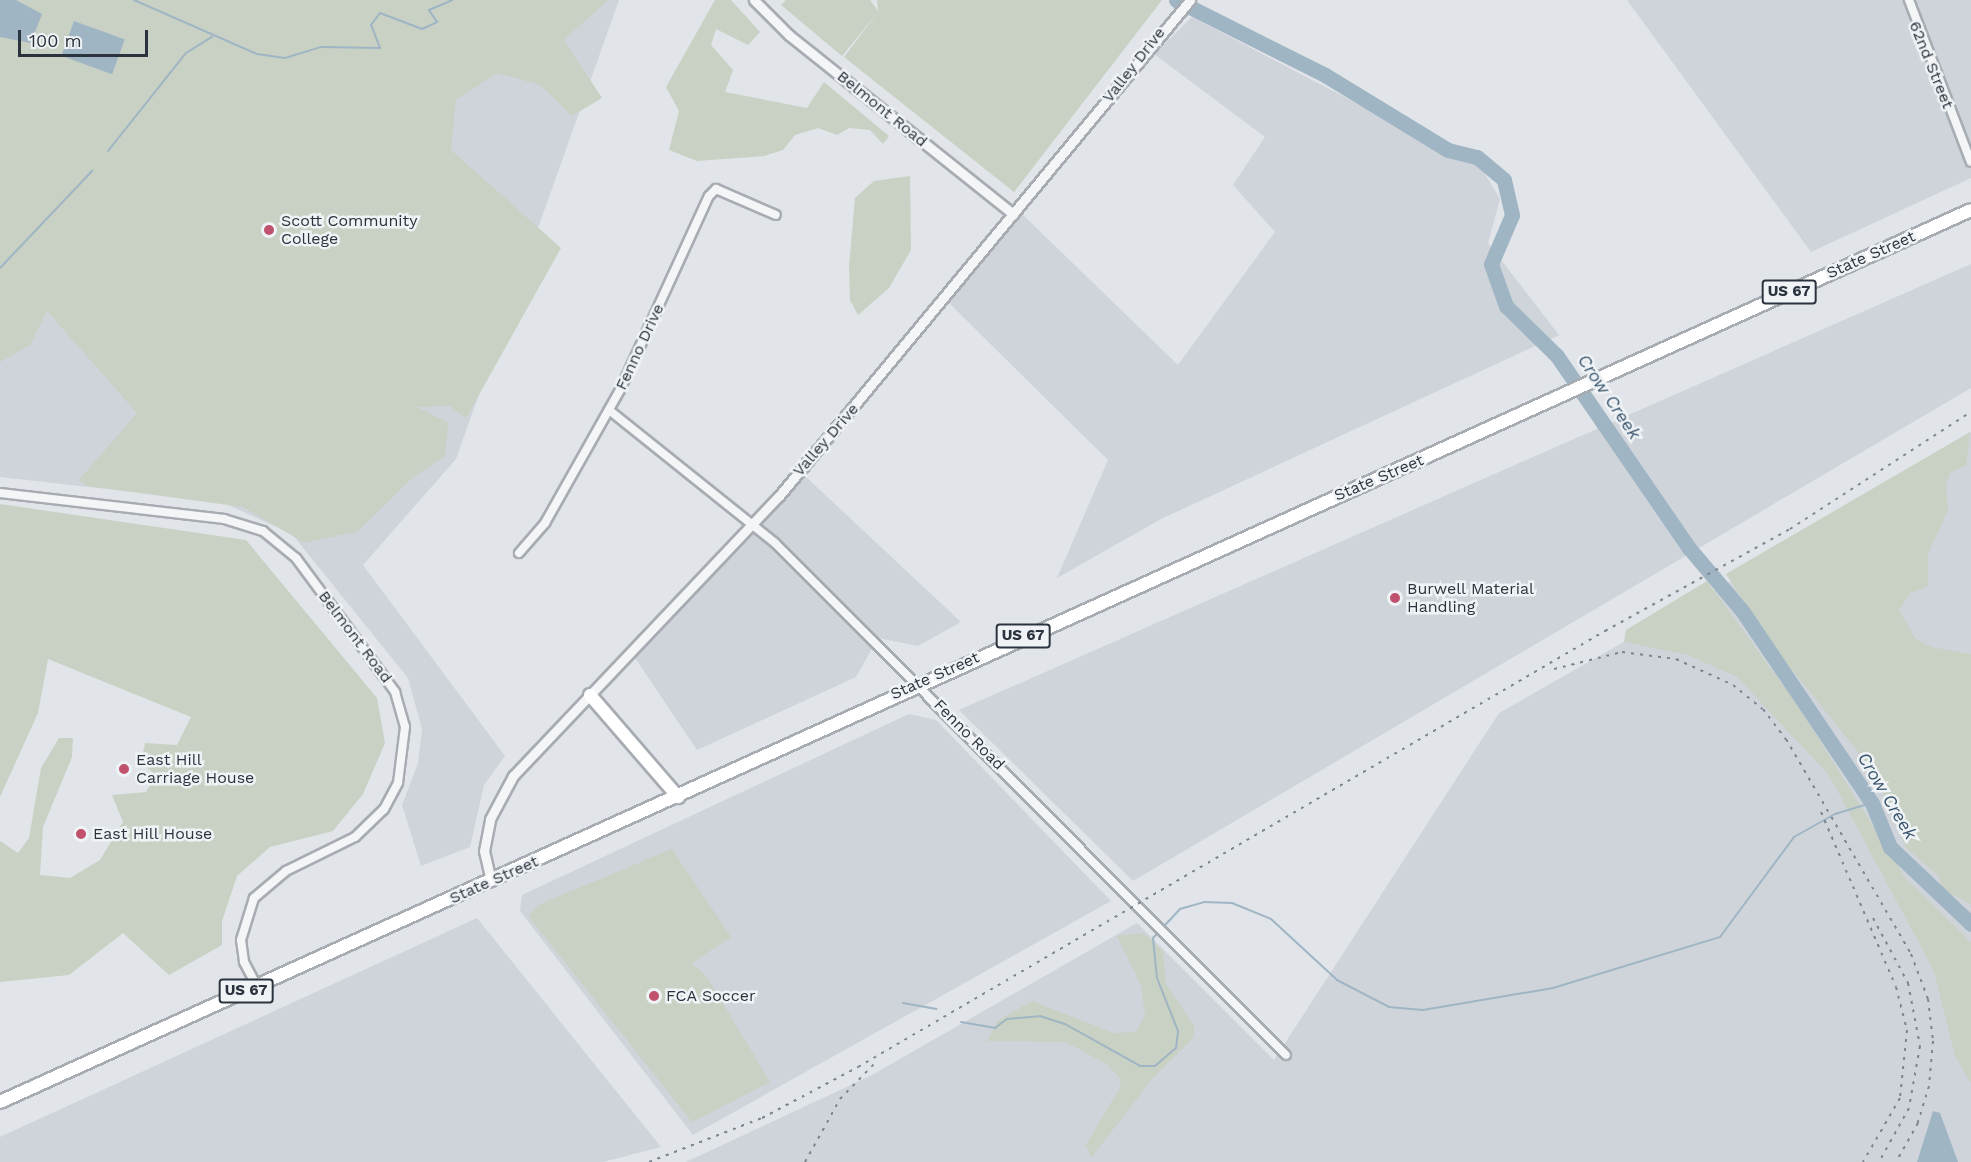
<!DOCTYPE html>
<html>
<head>
<meta charset="utf-8">
<style>
	body { margin:0 }
	#map { position:relative; width:1971px; height:1162px; overflow:hidden; background:#e1e4e8; font-family:"Work Sans",sans-serif }
	div>[style] { position:absolute }
	.built>* { inset:0; background:#cfd4da }
	.green>* { inset:0; background:#c8d1c3 }
	.water>* { inset:0; background:#9fb5c4; transform-origin:0 0 }
	.stream>* { height:2px; margin:-1px; padding:0 1px; transform-origin:1px; border-radius:1px; background:#9fb5c4 }
	.river>* { height:15px; margin:-7.5px; padding:0 7.5px; transform-origin:7.5px; border-radius:7.5px; background:#9fb5c4 }
	.roads { filter:drop-shadow(2px 0 #a7acb2) drop-shadow(-2px 0 #a7acb2) drop-shadow(0 2px #a7acb2) drop-shadow(0 -2px #a7acb2) }
	.minor>* { height:8px; margin:-4px; padding:0 4px; transform-origin:4px; border-radius:4px; background:#f3f5f7 }
	.tertiary>* { height:9px; margin:-4.5px; padding:0 4.5px; transform-origin:4.5px; border-radius:4.5px; background:#f3f5f7 }
	.primary>* { height:12px; margin:-6px; padding:0 6px; transform-origin:6px; border-radius:6px; background:#fff }
	.rail>* { height:2px; margin-top:-1px; transform-origin:0; background:repeating-linear-gradient(90deg,#7c8590 0 3px,transparent 0 9px) }
	.dots>* { width:16px; height:16px; translate:-50% -50%; box-sizing:border-box; border:3px solid #f0f3f6; border-radius:50% }
	span { translate:-50% -50%; white-space:nowrap; text-align:center; line-height:1.15; -webkit-text-stroke:5px #f0f3f6; paint-order:stroke }
	.shield-label span { padding:2px 4px; background:#f0f3f6; border:2px solid; border-radius:4px; -webkit-text-stroke-width:0 }
	.shield-label { font-size:15px; color:#2b343e; font-weight:700 }
	.street-label { font-size:16px; color:#2b343e }
	.poi-label { font-size:16px; color:#2b343e }
	.left { translate:0 -50%; text-align:left }
	.water-label { font-size:18px; color:#39566e; font-style:italic }
	.scale { position:absolute; left:18px; top:30px; width:130px; height:27px; box-sizing:border-box; border:3px solid #2b343e; border-top:0; padding-left:8px; font-size:18px; line-height:21px; white-space:nowrap; color:#2b343e; -webkit-text-stroke:4px #f0f3f6; paint-order:stroke }
</style>
</head>
<body>
<div id="map">
	<div class="built">
		<div style="clip-path:polygon(0 0,619px 0,456px 459px,363px 565px,505px 756px,484px 785px,470px 847px,421px 866px,402px 805px,418px 763px,422px 729px,408px 678px,292px 534px,222px 502px,0 477px)"></div>
		<div style="clip-path:polygon(1627px 0,1971px 0,1971px 178px,1811px 252px)"></div>
		<div style="clip-path:polygon(1192px 17px,1482px 169px,1500px 199px,1488px 243px,1559px 335px,1161px 519px,1057px 578px,1108px 460px,949px 303px,1022px 214px,1178px 365px,1275px 232px,1233px 185px,1265px 137px,1154px 54px)"></div>
		<div style="clip-path:polygon(1971px 264px,1971px 388px,1133px 881px,959px 710px)"></div>
		<div style="clip-path:polygon(1971px 432px,1971px 1162px,686px 1162px,872px 1075px,1137px 923px,1274px 1060px,1499px 713px,1749px 571px,1881px 599px,1927px 461px)"></div>
		<div style="clip-path:polygon(804px 475px,961px 622px,918px 646px,878px 638px,856px 677px,697px 750px,635px 658px)"></div>
		<div style="clip-path:polygon(909px 714px,936px 720px,1111px 901px,693px 1135px,520px 911px,522px 895px)"></div>
		<div style="clip-path:polygon(477px 918px,661px 1147px,603px 1162px,0 1162px,0 1137px)"></div>
	</div>
	<div class="green">
		<div style="clip-path:polygon(0 0,608px 0,564px 40px,602px 98px,572px 116px,540px 85px,497px 73px,456px 100px,451px 150px,561px 248px,466px 418px,450px 406px,417px 407px,448px 423px,445px 456px,412px 478px,358px 531px,305px 543px,243px 507px,88px 486px,79px 480px,137px 413px,47px 311px,30px 345px,0 362px)"></div>
		<div style="clip-path:polygon(715px 0,731px 0,760px 32px,748px 45px,716px 29px,711px 45px,733px 70px,725px 92px,807px 108px,824px 82px,889px 136px,883px 144px,870px 130px,849px 128px,837px 135px,818px 128px,795px 135px,783px 150px,764px 156px,697px 161px,669px 150px,679px 111px,666px 87px)"></div>
		<div style="clip-path:polygon(786px 0,870px 0,878px 11px,877px 0,1162px 0,1014px 192px,844px 57px,878px 12px,842px 56px,781px 5px)"></div>
		<div style="clip-path:polygon(910px 176px,911px 250px,889px 288px,858px 315px,850px 300px,849px 267px,855px 198px,874px 181px)"></div>
		<div style="clip-path:polygon(1970px 432px,1966px 465px,1950px 473px,1946px 485px,1948px 510px,1928px 554px,1928px 586px,1910px 593px,1899px 610px,1915px 638px,1931px 647px,1971px 654px,1971px 904px,1942px 889px,1939px 876px,1906px 848px,1872px 769px,1777px 651px,1726px 574px)"></div>
		<div style="clip-path:polygon(0 504px,246px 540px,377px 698px,385px 743px,363px 794px,333px 831px,270px 847px,237px 876px,222px 921px,222px 945px,169px 975px,123px 933px,69px 975px,0 982px,0 841px,18px 853px,29px 838px,41px 768px,59px 738px,73px 738px,72px 757px,43px 827px,40px 875px,70px 878px,100px 860px,123px 822px,112px 795px,146px 792px,156px 775px,141px 763px,145px 743px,177px 745px,191px 717px,48px 659px,38px 713px,0 797px)"></div>
		<div style="clip-path:polygon(1707px 581px,1798px 706px,1906px 879px,1971px 942px,1971px 1084px,1955px 1056px,1934px 971px,1829px 775px,1737px 677px,1688px 655px,1624px 642px,1626px 630px)"></div>
		<div style="clip-path:polygon(672px 849px,731px 937px,692px 963px,707px 977px,770px 1082px,692px 1122px,529px 917px,538px 905px)"></div>
		<div style="clip-path:polygon(1144px 933px,1163px 951px,1166px 984px,1194px 1026px,1194px 1037px,1151px 1080px,1092px 1157px,1086px 1145px,1119px 1089px,1121px 1080px,1107px 1064px,1065px 1042px,987px 1041px,997px 1021px,1032px 1001px,1114px 1033px,1136px 1032px,1145px 1015px,1141px 985px,1117px 936px)"></div>
	</div>
	<div class="water">
		<div style="clip-path:polygon(0 0,16px 0,42px 14px,31px 43px,0 37px)"></div>
		<div style="left:74px;top:21px;width:54px;height:37px;rotate:20deg"></div>
		<div style="clip-path:polygon(1933px 1111px,1940px 1113px,1958px 1162px,1917px 1162px)"></div>
	</div>
	<div class="stream">
		<div style="left:134px;top:0;width:134px;rotate:23.7deg"></div>
		<div style="left:257px;top:54px;width:28px;rotate:8deg"></div>
		<div style="left:285px;top:58px;width:38px;rotate:-17deg"></div>
		<div style="left:321px;top:47px;width:59px;rotate:1deg"></div>
		<div style="left:380px;top:48px;width:25px;rotate:-111deg"></div>
		<div style="left:371px;top:25px;width:15px;rotate:-53deg"></div>
		<div style="left:380px;top:13px;width:45px;rotate:20.9deg"></div>
		<div style="left:422px;top:29px;width:17px;rotate:-25deg"></div>
		<div style="left:437px;top:22px;width:14px;rotate:-124deg"></div>
		<div style="left:429px;top:10px;width:25px;rotate:-23deg"></div>
		<div style="left:108px;top:151px;width:125px;rotate:-51.5deg"></div>
		<div style="left:186px;top:53px;width:31px;rotate:-32deg"></div>
		<div style="left:0;top:268px;width:134px;rotate:-46.5deg"></div>
		<div style="left:903px;top:1003px;width:34px;rotate:10deg"></div>
		<div style="left:961px;top:1022px;width:35px;rotate:10deg"></div>
		<div style="left:995px;top:1028px;width:15px;rotate:-37deg"></div>
		<div style="left:1007px;top:1019px;width:33px;rotate:-5deg"></div>
		<div style="left:1040px;top:1016px;width:26px;rotate:18deg"></div>
		<div style="left:1065px;top:1024px;width:86px;rotate:29.2deg"></div>
		<div style="left:1140px;top:1066px;width:15px"></div>
		<div style="left:1155px;top:1066px;width:28px;rotate:-41deg"></div>
		<div style="left:1176px;top:1048px;width:17px;rotate:-83deg"></div>
		<div style="left:1178px;top:1031px;width:57px;rotate:-111.6deg"></div>
		<div style="left:1157px;top:978px;width:40px;rotate:-95.7deg"></div>
		<div style="left:1153px;top:938px;width:40px;rotate:-47deg"></div>
		<div style="left:1180px;top:909px;width:25px;rotate:-16deg"></div>
		<div style="left:1204px;top:902px;width:28px;rotate:2deg"></div>
		<div style="left:1232px;top:903px;width:42px;rotate:22.3deg"></div>
		<div style="left:1271px;top:919px;width:90px;rotate:42.7deg"></div>
		<div style="left:1337px;top:980px;width:59px;rotate:27.4deg"></div>
		<div style="left:1389px;top:1007px;width:34px;rotate:5deg"></div>
		<div style="left:1423px;top:1010px;width:132px;rotate:-9.6deg"></div>
		<div style="left:1553px;top:988px;width:175px;rotate:-17deg"></div>
		<div style="left:1720px;top:937px;width:124px;rotate:-53.5deg"></div>
		<div style="left:1794px;top:837px;width:47px;rotate:-29.3deg"></div>
		<div style="left:1835px;top:814px;width:39px;rotate:-17deg"></div>
	</div>
	<div class="river">
		<div style="left:1176px;top:0;width:167px;rotate:26.7deg"></div>
		<div style="left:1325px;top:75px;width:144px;rotate:31.4deg"></div>
		<div style="left:1448px;top:150px;width:30px;rotate:14deg"></div>
		<div style="left:1477px;top:157px;width:35px;rotate:40deg"></div>
		<div style="left:1504px;top:180px;width:36px;rotate:77deg"></div>
		<div style="left:1512px;top:215px;width:53px;rotate:113.2deg"></div>
		<div style="left:1491px;top:264px;width:45px;rotate:70.3deg"></div>
		<div style="left:1506px;top:306px;width:71px;rotate:44.4deg"></div>
		<div style="left:1557px;top:356px;width:233px;rotate:55.5deg"></div>
		<div style="left:1689px;top:548px;width:84px;rotate:49.8deg"></div>
		<div style="left:1743px;top:612px;width:230px;rotate:56deg"></div>
		<div style="left:1872px;top:803px;width:48px;rotate:67.8deg"></div>
		<div style="left:1890px;top:847px;width:112px;rotate:43.5deg"></div>
	</div>
	<div class="roads">
		<div class="minor">
			<div style="left:1909px;top:0;width:173px;rotate:69.1deg"></div>
			<div style="left:609px;top:410px;width:213px;rotate:38.7deg"></div>
			<div style="left:775px;top:543px;width:723px;rotate:45.06deg"></div>
			<div style="left:0;top:493px;width:226px;rotate:6.6deg"></div>
			<div style="left:224px;top:519px;width:41px;rotate:17.1deg"></div>
			<div style="left:263px;top:531px;width:43px;rotate:39.3deg"></div>
			<div style="left:296px;top:558px;width:167px;rotate:53.5deg"></div>
			<div style="left:395px;top:692px;width:36px;rotate:74deg"></div>
			<div style="left:405px;top:727px;width:56px;rotate:97.1deg"></div>
			<div style="left:398px;top:783px;width:30px;rotate:118deg"></div>
			<div style="left:384px;top:809px;width:40px;rotate:136deg"></div>
			<div style="left:355px;top:837px;width:77px;rotate:153.8deg"></div>
			<div style="left:286px;top:871px;width:42px;rotate:139.8deg"></div>
			<div style="left:254px;top:898px;width:44px;rotate:107.2deg"></div>
			<div style="left:241px;top:940px;width:22px;rotate:82deg"></div>
			<div style="left:244px;top:962px;width:27px;rotate:62deg"></div>
			<div style="left:519px;top:553px;width:40px;rotate:-49deg"></div>
			<div style="left:545px;top:523px;width:153px;rotate:-60.6deg"></div>
			<div style="left:620px;top:390px;width:213px;rotate:-65.4deg"></div>
			<div style="left:709px;top:196px;width:10px;rotate:-45deg"></div>
			<div style="left:716px;top:189px;width:65px;rotate:23.4deg"></div>
		</div>
		<div class="tertiary">
			<div style="left:754px;top:0;width:49px;rotate:45deg"></div>
			<div style="left:789px;top:35px;width:287px;rotate:38.6deg"></div>
			<div style="left:491px;top:881px;width:31px;rotate:-103deg"></div>
			<div style="left:484px;top:851px;width:33px;rotate:-79deg"></div>
			<div style="left:490px;top:819px;width:49px;rotate:-61.9deg"></div>
			<div style="left:513px;top:776px;width:386px;rotate:-46.5deg"></div>
			<div style="left:779px;top:496px;width:644px;rotate:-50.35deg"></div>
		</div>
		<div class="primary">
			<div style="left:590px;top:695px;width:135px;rotate:49.2deg"></div>
			<div style="left:0;top:1102px;width:2163px;rotate:-24.35deg"></div>
		</div>
	</div>
	<div class="rail">
		<div style="left:1554px;top:669px;width:70px;rotate:-14deg"></div>
		<div style="left:1622px;top:652px;width:54px;rotate:7.4deg"></div>
		<div style="left:1676px;top:659px;width:63px;rotate:24.5deg"></div>
		<div style="left:1733px;top:685px;width:38px;rotate:39deg"></div>
		<div style="left:1763px;top:709px;width:38px;rotate:53deg"></div>
		<div style="left:1786px;top:739px;width:249px;rotate:59.8deg"></div>
		<div style="left:1911px;top:954px;width:48px;rotate:69.3deg"></div>
		<div style="left:1928px;top:999px;width:42px;rotate:83.2deg"></div>
		<div style="left:1933px;top:1041px;width:45px;rotate:95.1deg"></div>
		<div style="left:1929px;top:1086px;width:39px;rotate:107deg"></div>
		<div style="left:1918px;top:1123px;width:45px;rotate:119.4deg"></div>
		<div style="left:1821px;top:812px;width:190px;rotate:66.8deg"></div>
		<div style="left:1896px;top:987px;width:44px;rotate:75.7deg"></div>
		<div style="left:1907px;top:1030px;width:68px;rotate:95.9deg"></div>
		<div style="left:1900px;top:1098px;width:74px;rotate:120deg"></div>
		<div style="left:1873px;top:918px;width:74px;rotate:61.7deg"></div>
		<div style="left:1908px;top:983px;width:64px;rotate:79.2deg"></div>
		<div style="left:1920px;top:1046px;width:63px;rotate:100.1deg"></div>
		<div style="left:1909px;top:1108px;width:62px;rotate:119.1deg"></div>
		<div style="left:649px;top:1162px;width:121px;rotate:-21.3deg"></div>
		<div style="left:762px;top:1118px;width:109px;rotate:-28deg"></div>
		<div style="left:858px;top:1067px;width:865px;rotate:-30.27deg"></div>
		<div style="left:1605px;top:631px;width:211px;rotate:-28.9deg"></div>
		<div style="left:1790px;top:529px;width:216px;rotate:-32.9deg"></div>
		<div style="left:805px;top:1162px;width:72px;rotate:-60.9deg"></div>
		<div style="left:840px;top:1099px;width:49px;rotate:-45.8deg"></div>
	</div>
	<div class="dots">
		<div style="left:269px;top:230px;background:#c0526e"></div>
		<div style="left:1395px;top:598px;background:#c0526e"></div>
		<div style="left:124px;top:769px;background:#c0526e"></div>
		<div style="left:81px;top:834px;background:#c0526e"></div>
		<div style="left:654px;top:996px;background:#c0526e"></div>
	</div>
	<div class="shield-label">
		<span style="left:1789px;top:292px">US 67</span>
		<span style="left:1023px;top:636px">US 67</span>
		<span style="left:246px;top:991px">US 67</span>
	</div>
	<div class="street-label">
		<span style="left:1134px;top:65px;rotate:-52deg">Valley Drive</span>
		<span style="left:1931px;top:65px;rotate:68deg">62nd Street</span>
		<span style="left:882px;top:109px;rotate:39deg">Belmont Road</span>
		<span style="left:1871px;top:255px;rotate:-24deg">State Street</span>
		<span style="left:640px;top:347px;rotate:-65deg">Fenno Drive</span>
		<span style="left:826px;top:440px;rotate:-49deg">Valley Drive</span>
		<span style="left:1379px;top:478px;rotate:-23deg">State Street</span>
		<span style="left:355px;top:637px;rotate:53deg">Belmont Road</span>
		<span style="left:935px;top:676px;rotate:-24deg">State Street</span>
		<span style="left:969px;top:735px;rotate:45deg">Fenno Road</span>
		<span style="left:494px;top:880px;rotate:-24deg">State Street</span>
	</div>
	<div class="poi-label">
		<span class="left" style="left:281px;top:230px">Scott Community<br>College</span>
		<span class="left" style="left:1407px;top:598px">Burwell Material<br>Handling</span>
		<span class="left" style="left:136px;top:769px">East Hill<br>Carriage House</span>
		<span class="left" style="left:93px;top:834px">East Hill House</span>
		<span class="left" style="left:666px;top:996px">FCA Soccer</span>
	</div>
	<div class="water-label">
		<span style="left:1609px;top:397px;rotate:56deg">Crow Creek</span>
		<span style="left:1887px;top:796px;rotate:59deg">Crow Creek</span>
	</div>
	<div class="scale">100 m</div>
</div>
</body>
</html>
